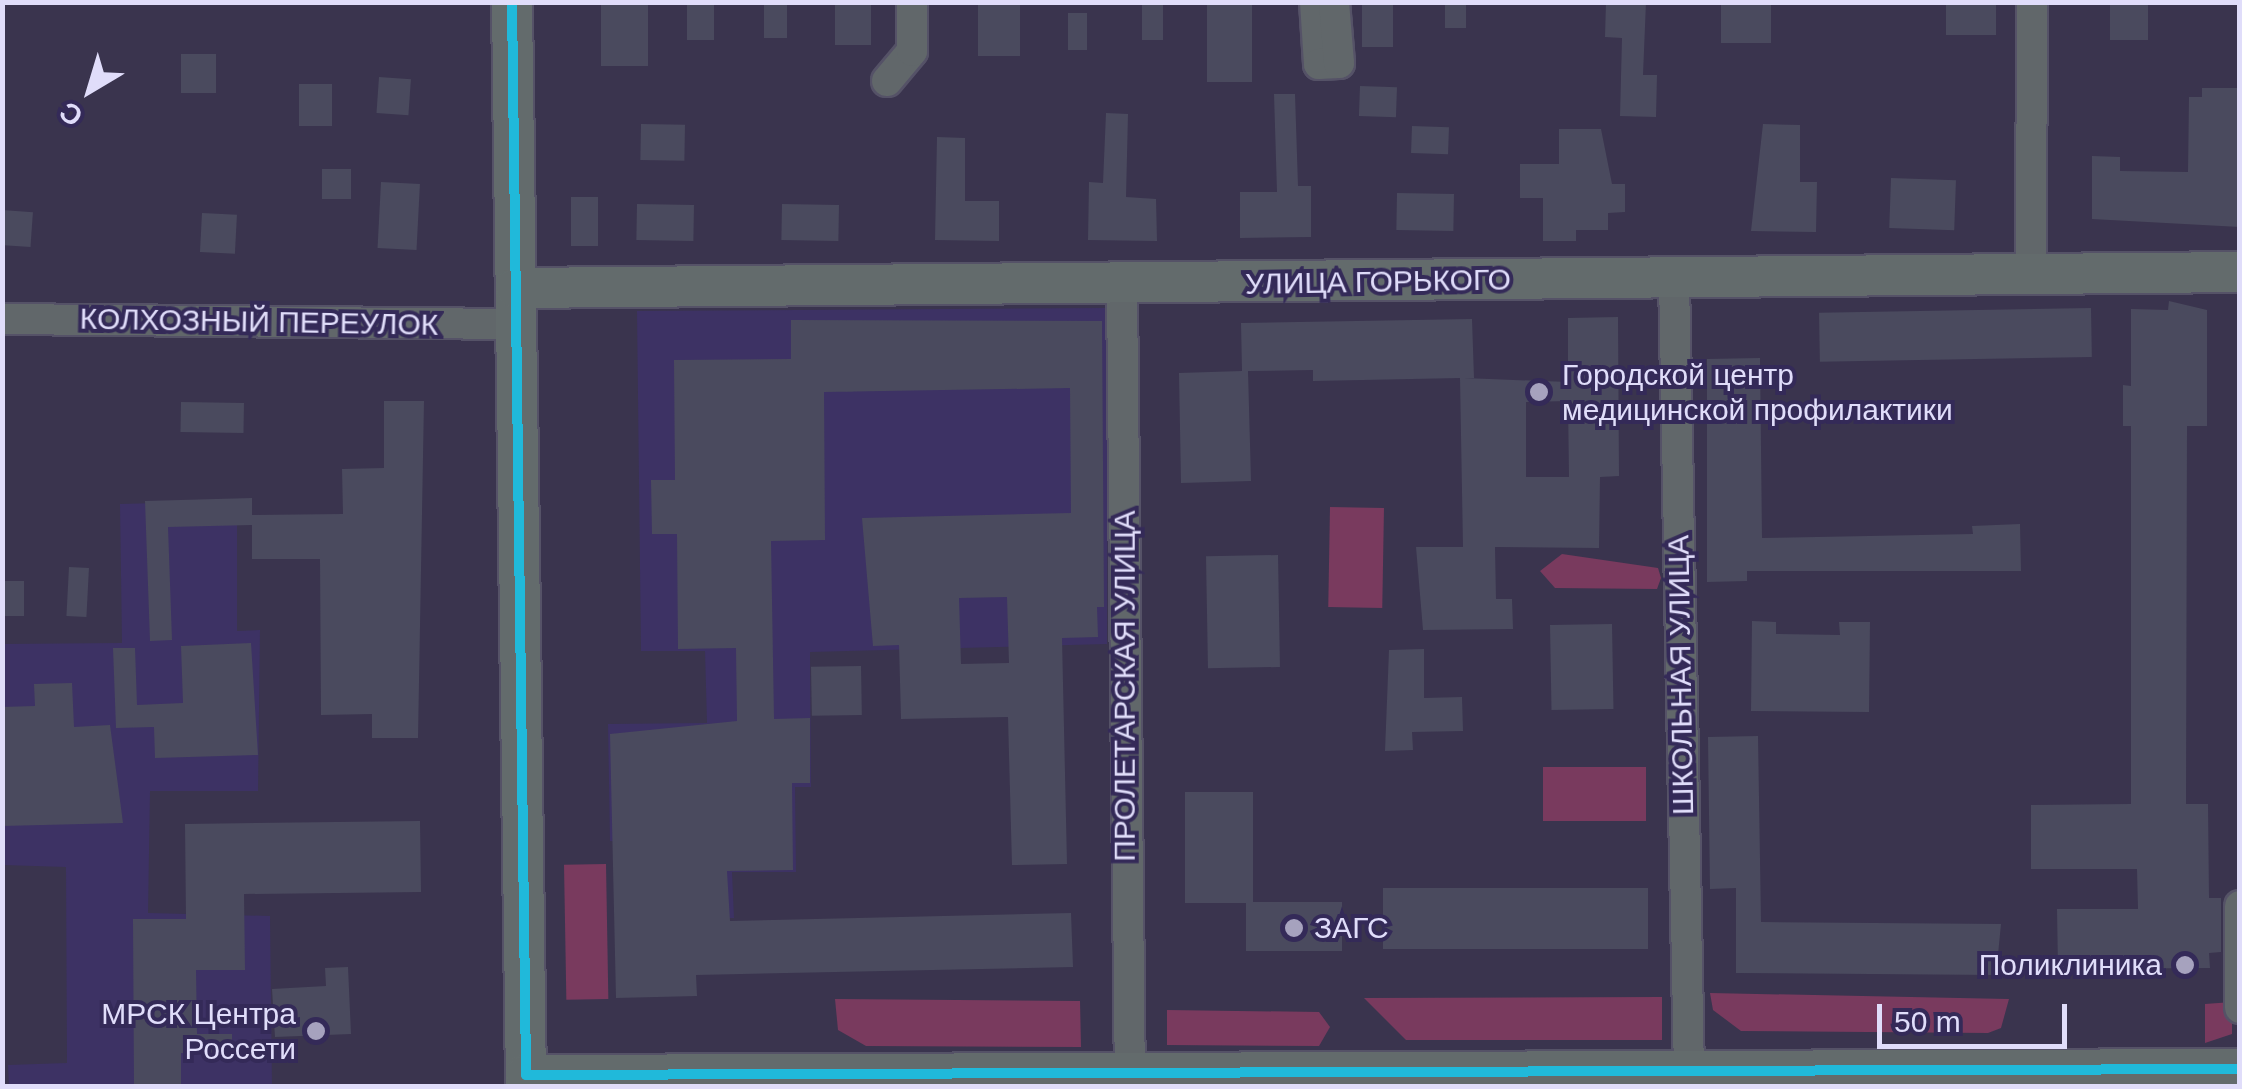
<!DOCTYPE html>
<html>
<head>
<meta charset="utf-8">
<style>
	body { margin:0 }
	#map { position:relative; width:2242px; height:1089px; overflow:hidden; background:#3a344e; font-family:Arial,sans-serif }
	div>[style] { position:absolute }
	.built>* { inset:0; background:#3d3264 }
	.green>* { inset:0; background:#793a5e; transform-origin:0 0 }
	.building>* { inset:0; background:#4a4a5e; transform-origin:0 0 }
	.roads { filter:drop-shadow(2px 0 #555267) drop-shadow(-2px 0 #555267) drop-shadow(0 2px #555267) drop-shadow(0 -2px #555267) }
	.street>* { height:30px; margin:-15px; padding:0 15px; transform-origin:15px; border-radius:15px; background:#61676a }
	.secondary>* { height:40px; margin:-20px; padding:0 20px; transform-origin:20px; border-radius:20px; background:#636b6c }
	.bus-1>* { height:10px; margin:-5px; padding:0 5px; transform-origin:5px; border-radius:5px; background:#20b9da }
	.dots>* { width:28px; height:28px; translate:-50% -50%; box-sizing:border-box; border:5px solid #342a58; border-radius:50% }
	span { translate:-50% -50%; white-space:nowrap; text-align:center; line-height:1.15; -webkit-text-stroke:8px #342a58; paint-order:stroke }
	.street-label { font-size:30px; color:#e0ddfa }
	.poi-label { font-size:30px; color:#e0ddfa }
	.left { translate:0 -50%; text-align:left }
	.right { translate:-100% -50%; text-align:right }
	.frame { position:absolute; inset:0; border:5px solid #e0ddfa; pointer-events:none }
	.north { position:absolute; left:40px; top:40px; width:100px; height:100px; -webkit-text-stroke:8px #342a58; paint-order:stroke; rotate:218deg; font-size:28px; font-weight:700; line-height:40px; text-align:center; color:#e0ddfa }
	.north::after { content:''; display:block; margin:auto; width:35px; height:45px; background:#e0ddfa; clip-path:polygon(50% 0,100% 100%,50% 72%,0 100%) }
	.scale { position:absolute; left:1877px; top:1004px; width:190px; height:45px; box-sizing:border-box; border:5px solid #e0ddfa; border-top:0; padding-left:12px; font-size:30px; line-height:35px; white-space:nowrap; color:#e0ddfa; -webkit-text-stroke:8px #342a58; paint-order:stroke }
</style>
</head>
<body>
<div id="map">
	<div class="built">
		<div style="clip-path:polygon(1108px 308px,1107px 644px,810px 652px,811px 787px,795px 787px,796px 872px,732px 872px,734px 918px,630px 918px,625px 842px,610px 841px,608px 724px,707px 723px,705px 651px,641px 651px,637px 311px)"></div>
		<div style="clip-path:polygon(237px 501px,237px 631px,260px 630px,258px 791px,150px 791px,148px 913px,270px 916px,272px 1086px,9px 1086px,8px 1065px,67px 1063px,66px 867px,3px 865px,3px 644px,122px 643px,120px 504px)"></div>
	</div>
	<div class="green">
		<div style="left:1330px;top:507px;width:54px;height:100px;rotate:1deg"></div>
		<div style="clip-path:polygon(1562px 554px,1658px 568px,1661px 578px,1657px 589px,1555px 588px,1540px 571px)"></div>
		<div style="left:1646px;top:767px;width:54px;height:103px;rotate:90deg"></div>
		<div style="left:606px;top:864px;width:135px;height:42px;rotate:89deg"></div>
		<div style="clip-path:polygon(1710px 993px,2008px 999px,2009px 999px,2001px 1028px,1988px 1033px,1741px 1031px,1713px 1010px)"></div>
		<div style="clip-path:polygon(1662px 997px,1662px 1040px,1406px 1040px,1364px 998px)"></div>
		<div style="clip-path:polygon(835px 999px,1080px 1001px,1081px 1047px,866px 1046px,838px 1030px)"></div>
		<div style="clip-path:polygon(2232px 1002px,2232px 1034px,2205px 1043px,2205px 1004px)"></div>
		<div style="clip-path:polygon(1167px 1010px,1319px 1012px,1330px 1027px,1319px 1046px,1167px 1045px)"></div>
	</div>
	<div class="building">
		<div style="left:601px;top:2px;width:47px;height:64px"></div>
		<div style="left:687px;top:2px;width:27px;height:38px"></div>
		<div style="left:835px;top:2px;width:36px;height:43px"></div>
		<div style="left:978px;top:2px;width:42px;height:54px"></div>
		<div style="left:1142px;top:2px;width:21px;height:38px"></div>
		<div style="left:1207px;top:2px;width:45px;height:80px"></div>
		<div style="left:1362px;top:2px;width:31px;height:45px"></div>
		<div style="left:1445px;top:2px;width:21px;height:26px"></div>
		<div style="clip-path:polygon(1606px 2px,1646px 2px,1643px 75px,1657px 75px,1656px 117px,1620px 116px,1622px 38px,1605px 37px)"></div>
		<div style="left:1721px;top:2px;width:50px;height:41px"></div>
		<div style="left:1946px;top:2px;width:50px;height:33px"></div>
		<div style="left:2110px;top:2px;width:38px;height:38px"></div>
		<div style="left:764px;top:3px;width:23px;height:35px"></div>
		<div style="left:1068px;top:13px;width:19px;height:37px"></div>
		<div style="left:216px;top:54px;width:39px;height:35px;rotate:90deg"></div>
		<div style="left:379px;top:77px;width:32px;height:36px;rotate:4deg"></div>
		<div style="left:299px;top:84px;width:33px;height:42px"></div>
		<div style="left:1360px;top:86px;width:37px;height:30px;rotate:2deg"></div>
		<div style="clip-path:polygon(2202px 88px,2240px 88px,2240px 227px,2092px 219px,2092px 156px,2120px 157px,2120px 171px,2188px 172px,2189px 97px,2202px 97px)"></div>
		<div style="clip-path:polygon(1274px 94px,1295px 94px,1298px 186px,1311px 186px,1311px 237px,1240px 238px,1240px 192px,1277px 192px)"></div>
		<div style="clip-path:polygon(1106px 113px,1128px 114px,1126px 197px,1156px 199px,1157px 241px,1088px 240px,1089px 182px,1103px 183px)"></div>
		<div style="left:641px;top:124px;width:44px;height:36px;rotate:1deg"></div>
		<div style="clip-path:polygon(1763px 124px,1800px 125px,1800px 182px,1817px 182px,1816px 232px,1751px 231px)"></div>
		<div style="left:1412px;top:126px;width:37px;height:27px;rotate:2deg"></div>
		<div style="clip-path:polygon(1559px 129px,1601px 129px,1612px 184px,1625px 184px,1625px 212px,1608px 213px,1608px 230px,1576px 230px,1576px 241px,1543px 241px,1543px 198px,1520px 198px,1520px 164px,1559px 164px)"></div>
		<div style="clip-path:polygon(937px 137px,965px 138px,965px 201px,999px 201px,999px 241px,935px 240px)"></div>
		<div style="left:322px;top:169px;width:29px;height:30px"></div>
		<div style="left:1891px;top:178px;width:65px;height:50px;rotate:2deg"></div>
		<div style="left:381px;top:182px;width:39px;height:66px;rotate:3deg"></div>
		<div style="left:1397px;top:193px;width:57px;height:37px;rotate:1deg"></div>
		<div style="left:571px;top:197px;width:27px;height:49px"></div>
		<div style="left:637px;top:204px;width:57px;height:36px;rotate:1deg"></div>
		<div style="left:782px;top:204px;width:57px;height:36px;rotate:1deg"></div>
		<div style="left:2px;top:210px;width:31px;height:35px;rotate:4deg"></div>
		<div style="left:202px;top:213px;width:35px;height:39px;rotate:3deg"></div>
		<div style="clip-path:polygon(2169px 301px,2207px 310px,2207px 426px,2187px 426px,2186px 804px,2208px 804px,2209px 898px,2221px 898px,2221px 952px,2209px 953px,2210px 968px,2058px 969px,2057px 909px,2138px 909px,2137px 869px,2031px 869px,2031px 805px,2131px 804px,2131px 426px,2123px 426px,2123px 385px,2131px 386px,2131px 309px,2168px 310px)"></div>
		<div style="left:2091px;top:308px;width:49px;height:272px;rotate:89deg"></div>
		<div style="clip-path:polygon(evenodd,1618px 317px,1619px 476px,1600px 477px,1599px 548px,1495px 547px,1496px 599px,1512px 599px,1513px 629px,1423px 630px,1416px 547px,1463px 547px,1460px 378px,1313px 381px,1313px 370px,1248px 371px,1251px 481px,1181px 483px,1179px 373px,1242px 371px,1241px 323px,1472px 319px,1474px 378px,1464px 378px,1568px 382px,1568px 318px,1618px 317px,1568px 401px,1569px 477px,1526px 477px,1526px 402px,1568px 401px)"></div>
		<div style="clip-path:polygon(evenodd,791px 320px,1102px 321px,1104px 607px,1097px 607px,1098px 637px,1062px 638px,1067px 864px,1012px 865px,1008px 717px,901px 719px,899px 645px,873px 646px,862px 518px,1071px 513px,1070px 388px,824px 392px,825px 540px,771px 541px,774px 719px,810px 718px,810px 783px,792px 783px,793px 870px,727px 871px,730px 921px,1071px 913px,1073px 967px,696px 975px,697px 996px,616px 998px,610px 734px,737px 721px,736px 648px,678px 649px,677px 534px,652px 534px,651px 480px,675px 480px,674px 360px,791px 359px,791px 320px,1007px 597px,1009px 663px,961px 664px,959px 598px,1007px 597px)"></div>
		<div style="clip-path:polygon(1760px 358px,1762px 538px,1973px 534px,1972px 526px,2020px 524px,2021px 571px,1747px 571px,1747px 581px,1707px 582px,1707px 359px)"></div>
		<div style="clip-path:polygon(384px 401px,424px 401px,418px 738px,372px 738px,372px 714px,321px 715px,320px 559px,252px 559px,252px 515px,343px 514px,342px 469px,384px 468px)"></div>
		<div style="left:181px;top:402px;width:63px;height:30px;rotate:1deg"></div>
		<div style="clip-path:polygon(252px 498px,252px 525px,168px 527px,172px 640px,150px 641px,145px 501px)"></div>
		<div style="left:1278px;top:555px;width:112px;height:72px;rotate:89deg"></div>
		<div style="left:69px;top:567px;width:20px;height:49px;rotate:3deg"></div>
		<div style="left:2px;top:581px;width:22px;height:35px"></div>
		<div style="clip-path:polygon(1752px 621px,1776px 622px,1776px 634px,1840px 635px,1839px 622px,1870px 622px,1869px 712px,1751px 711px)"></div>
		<div style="left:1612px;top:624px;width:85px;height:62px;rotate:89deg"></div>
		<div style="clip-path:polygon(251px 643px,258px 755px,155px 758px,154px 727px,116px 728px,113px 648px,135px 648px,137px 705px,183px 703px,181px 646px)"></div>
		<div style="clip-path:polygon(1424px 649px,1424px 698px,1462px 697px,1463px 731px,1412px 732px,1413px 750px,1385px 751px,1389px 650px)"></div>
		<div style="left:861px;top:666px;width:49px;height:50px;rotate:89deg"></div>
		<div style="clip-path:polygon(72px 683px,74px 727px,110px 725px,123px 823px,2px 826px,2px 707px,35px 706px,34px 684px)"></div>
		<div style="clip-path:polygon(1758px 736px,1761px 922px,2001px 924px,1996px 975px,1736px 973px,1736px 888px,1710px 889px,1708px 737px)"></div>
		<div style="left:1185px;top:792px;width:68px;height:111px"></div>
		<div style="clip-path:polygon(420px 821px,421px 892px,244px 894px,245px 970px,196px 970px,197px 1034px,232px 1034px,232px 1053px,181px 1053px,181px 1086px,134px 1086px,133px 919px,186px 919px,185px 824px)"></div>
		<div style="left:1383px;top:888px;width:265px;height:61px"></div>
		<div style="left:1342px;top:902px;width:49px;height:96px;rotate:90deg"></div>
		<div style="clip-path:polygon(348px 967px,351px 1034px,275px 1037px,272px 989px,326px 986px,325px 968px)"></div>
	</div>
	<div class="roads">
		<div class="street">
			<div style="left:1315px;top:2px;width:62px;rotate:86.3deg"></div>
			<div style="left:1319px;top:64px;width:20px;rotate:-3deg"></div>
			<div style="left:1339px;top:63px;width:61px;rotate:-94.7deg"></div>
			<div style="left:887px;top:81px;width:39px;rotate:-50deg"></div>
			<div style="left:912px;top:51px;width:49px;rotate:-90deg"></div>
			<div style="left:2031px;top:274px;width:272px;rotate:-89.8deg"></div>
			<div style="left:1674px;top:278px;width:793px;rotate:88.92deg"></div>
			<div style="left:1122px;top:286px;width:800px;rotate:89.43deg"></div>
			<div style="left:2px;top:319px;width:514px;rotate:0.56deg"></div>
			<div style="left:2240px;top:906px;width:102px;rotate:90deg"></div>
		</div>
		<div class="secondary">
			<div style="left:512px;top:2px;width:1084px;rotate:89.26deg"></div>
			<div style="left:516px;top:288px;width:1724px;rotate:-0.53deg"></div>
			<div style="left:526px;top:1075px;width:1714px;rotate:-0.2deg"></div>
		</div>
	</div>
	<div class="bus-1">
		<div style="left:512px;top:2px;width:1073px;rotate:89.25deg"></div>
		<div style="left:526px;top:1075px;width:1714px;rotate:-0.2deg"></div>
	</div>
	<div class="dots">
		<div style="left:1539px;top:392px;background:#a6a2be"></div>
		<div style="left:1294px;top:928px;background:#a6a2be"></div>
		<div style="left:2185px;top:965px;background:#a6a2be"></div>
		<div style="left:316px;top:1031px;background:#a6a2be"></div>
	</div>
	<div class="street-label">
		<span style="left:1378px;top:282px;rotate:-1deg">УЛИЦА ГОРЬКОГО</span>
		<span style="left:259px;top:322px;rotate:1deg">КОЛХОЗНЫЙ ПЕРЕУЛОК</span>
		<span style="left:1681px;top:675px;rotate:-91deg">ШКОЛЬНАЯ УЛИЦА</span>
		<span style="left:1125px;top:686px;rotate:-90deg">ПРОЛЕТАРСКАЯ УЛИЦА</span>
	</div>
	<div class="poi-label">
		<span class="left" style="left:1562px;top:392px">Городской центр<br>медицинской профилактики</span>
		<span class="left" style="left:1314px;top:928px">ЗАГС</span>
		<span class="right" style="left:2162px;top:965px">Поликлиника</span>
		<span class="right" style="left:296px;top:1031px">МРСК Центра<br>Россети</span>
	</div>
	<div class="frame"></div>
	<div class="north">С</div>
	<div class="scale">50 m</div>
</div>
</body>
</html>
